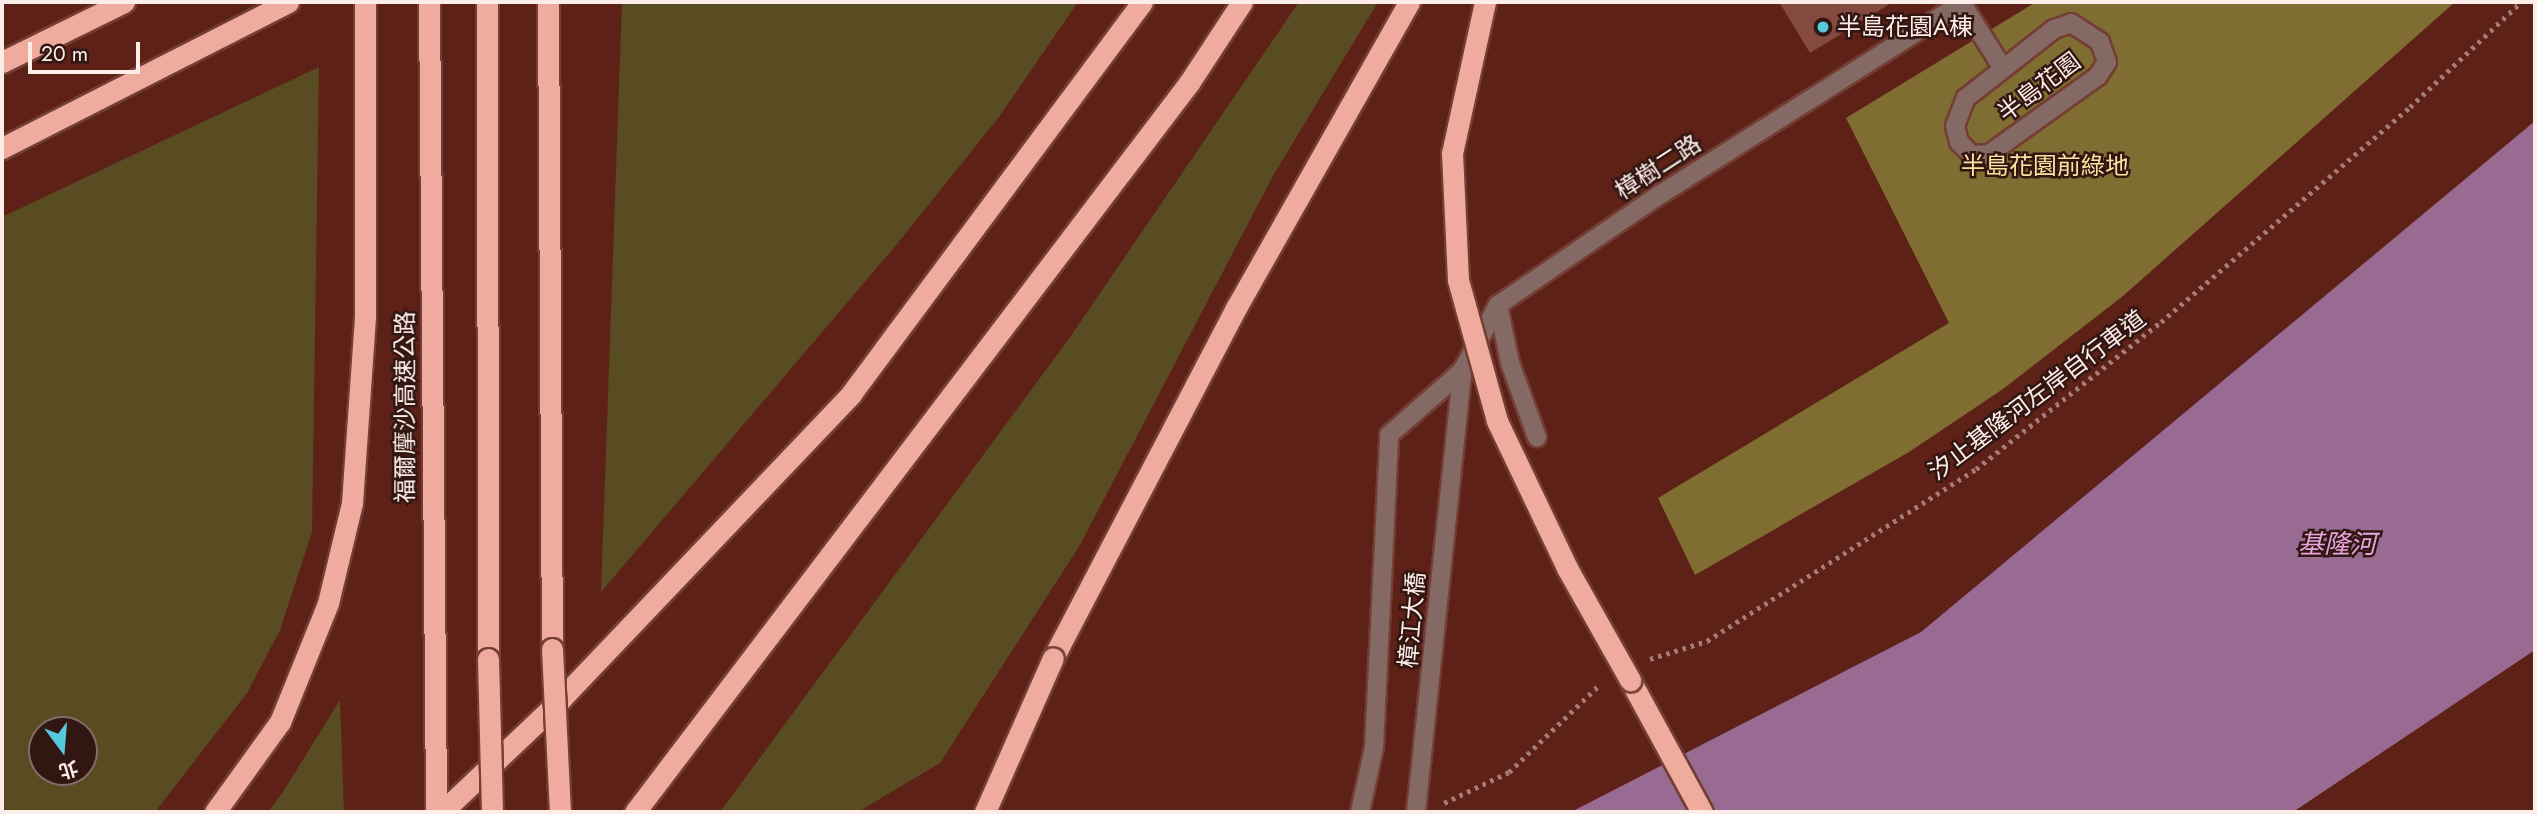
<!DOCTYPE html>
<html>
<head>
<meta charset="utf-8">
<style>
	body { margin:0 }
	#map { position:relative; width:2537px; height:814px; overflow:hidden; background:#5d2117; font-family:Jost,"Noto Sans TC",sans-serif }
	div>[style] { position:absolute }
	.green>* { inset:0; background:#594c23 }
	.forest>* { inset:0; background:#806d32 }
	.water>* { inset:0; background:#996a92 }
	.building>* { inset:0; background:#844a3f }
	.path>* { height:4.5px; margin-top:-2.25px; transform-origin:0; background:repeating-linear-gradient(90deg,#a57c75 0 3.5px,transparent 0 8.5px) }
	.roads { filter:drop-shadow(2px 0 #733e34) drop-shadow(-2px 0 #733e34) drop-shadow(0 2px #733e34) drop-shadow(0 -2px #733e34) }
	.minor>* { height:18px; margin:-9px; padding:0 9px; transform-origin:9px; border-radius:9px; background:#856964 }
	.highway>* { height:21px; margin:-10.5px; padding:0 10.5px; transform-origin:10.5px; border-radius:10.5px; background:#efac9e }
	.bridges { filter:drop-shadow(2px 0 #733e34) drop-shadow(-2px 0 #733e34) drop-shadow(0 2px #733e34) drop-shadow(0 -2px #733e34) }
	.highway-bridge>* { height:21px; margin:-10.5px; padding:0 10.5px; transform-origin:10.5px; border-radius:10.5px; background:#efac9e }
	.dots>* { width:19px; height:19px; translate:-50% -50%; box-sizing:border-box; border:4px solid #311611; border-radius:50% }
	span { translate:-50% -50%; white-space:nowrap; text-align:center; line-height:1.15; -webkit-text-stroke:5px #311611; paint-order:stroke }
	.poi-label { font-size:24px; color:#fdede9 }
	.left { translate:0 -50%; text-align:left }
	.street-label { font-size:24px; color:#fdede9 }
	.park-label { font-size:24px; color:#fae39f }
	.water-label { font-size:26px; color:#e9a4e0; font-style:italic }
	.frame { position:absolute; inset:0; border:4px solid #fdede9; pointer-events:none }
	.north { position:absolute; left:28px; top:716px; width:70px; height:70px; box-sizing:border-box; background:#311611; border:2px solid #836c67; border-radius:50%; rotate:164deg; font-size:19px; font-weight:700; line-height:28px; text-align:center; color:#fdede9 }
	.north::after { content:''; display:block; margin:auto; width:24px; height:32px; background:#55cadf; clip-path:polygon(50% 0,100% 100%,50% 72%,0 100%) }
	.scale { position:absolute; left:28px; top:42px; width:112px; height:32px; box-sizing:border-box; border:4px solid #fdede9; border-top:0; padding-left:9px; font-size:21px; line-height:24px; white-space:nowrap; color:#fdede9; -webkit-text-stroke:5px #311611; paint-order:stroke }
</style>
</head>
<body>
<div id="map">
	<div class="green">
		<div style="clip-path:polygon(622px 2px,1078px 2px,999px 117px,897px 244px,601px 592px)"></div>
		<div style="clip-path:polygon(1299px 2px,1378px 2px,1274px 174px,1080px 545px,940px 763px,858px 812px,720px 812px,1068px 340px)"></div>
		<div style="clip-path:polygon(evenodd,319px 67px,312px 532px,280px 630px,247px 693px,155px 812px,2px 812px,2px 217px,319px 67px,42px 730px,84px 730px,84px 772px,42px 772px,42px 730px)"></div>
		<div style="clip-path:polygon(340px 700px,344px 812px,268px 812px,283px 792px)"></div>
	</div>
	<div class="forest">
		<div style="clip-path:polygon(2036px 2px,2455px 2px,2123px 296px,2003px 389px,1909px 452px,1695px 575px,1658px 498px,1949px 323px,1846px 118px)"></div>
	</div>
	<div class="water">
		<div style="clip-path:polygon(2535px 121px,2535px 650px,2293px 812px,1571px 812px,1921px 632px)"></div>
	</div>
	<div class="building">
		<div style="clip-path:polygon(1779px 2px,1893px 2px,1810px 53px)"></div>
	</div>
	<div class="path">
		<div style="left:1650px;top:659px;width:60px;rotate:-17.5deg"></div>
		<div style="left:1707px;top:641px;width:319px;rotate:-32.6deg"></div>
		<div style="left:1976px;top:469px;width:236px;rotate:-38.5deg"></div>
		<div style="left:2161px;top:322px;width:329px;rotate:-40.8deg"></div>
		<div style="left:2410px;top:107px;width:153px;rotate:-43.4deg"></div>
		<div style="left:1444px;top:803px;width:72px;rotate:-25.5deg"></div>
		<div style="left:1509px;top:772px;width:125px;rotate:-44deg"></div>
	</div>
	<div class="roads">
		<div class="minor">
			<div style="left:1961px;top:2px;width:77px;rotate:57.8deg"></div>
			<div style="left:2071px;top:23px;width:35px;rotate:33deg"></div>
			<div style="left:2100px;top:42px;width:21px;rotate:71deg"></div>
			<div style="left:2107px;top:62px;width:17px;rotate:123deg"></div>
			<div style="left:2098px;top:76px;width:134px;rotate:144.4deg"></div>
			<div style="left:1989px;top:154px;width:17px;rotate:177deg"></div>
			<div style="left:1972px;top:155px;width:18px;rotate:-135deg"></div>
			<div style="left:1959px;top:142px;width:16px;rotate:-104deg"></div>
			<div style="left:1955px;top:126px;width:30px;rotate:-69deg"></div>
			<div style="left:1966px;top:98px;width:112px;rotate:-38.1deg"></div>
			<div style="left:2054px;top:29px;width:18px;rotate:-19deg"></div>
			<div style="left:1498px;top:305px;width:59px;rotate:78.3deg"></div>
			<div style="left:1510px;top:363px;width:79px;rotate:70deg"></div>
			<div style="left:1360px;top:812px;width:66px;rotate:-77.8deg"></div>
			<div style="left:1374px;top:747px;width:312px;rotate:-87.2deg"></div>
			<div style="left:1389px;top:435px;width:97px;rotate:-41.2deg"></div>
			<div style="left:1416px;top:812px;width:443px;rotate:-84deg"></div>
			<div style="left:1462px;top:371px;width:75px;rotate:-61.4deg"></div>
			<div style="left:1498px;top:305px;width:197px;rotate:-34.3deg"></div>
			<div style="left:1661px;top:194px;width:358px;rotate:-32.4deg"></div>
		</div>
		<div class="highway">
			<div style="left:429px;top:2px;width:810px;rotate:89.5deg"></div>
			<div style="left:487px;top:2px;width:657px;rotate:89.91deg"></div>
			<div style="left:548px;top:2px;width:647px;rotate:89.65deg"></div>
			<div style="left:2px;top:62px;width:136px;rotate:-26.2deg"></div>
			<div style="left:2px;top:148px;width:321px;rotate:-27deg"></div>
			<div style="left:1053px;top:658px;width:395px;rotate:-62.4deg"></div>
			<div style="left:1236px;top:308px;width:352px;rotate:-60.5deg"></div>
			<div style="left:1630px;top:680px;width:150px;rotate:61.4deg"></div>
			<div style="left:215px;top:812px;width:111px;rotate:-54.2deg"></div>
			<div style="left:280px;top:722px;width:128px;rotate:-68deg"></div>
			<div style="left:328px;top:603px;width:103px;rotate:-76.5deg"></div>
			<div style="left:352px;top:503px;width:187px;rotate:-86deg"></div>
			<div style="left:365px;top:316px;width:314px;rotate:-90deg"></div>
			<div style="left:442px;top:812px;width:163px;rotate:-43.5deg"></div>
			<div style="left:560px;top:700px;width:422px;rotate:-46.4deg"></div>
			<div style="left:851px;top:394px;width:488px;rotate:-53.4deg"></div>
			<div style="left:635px;top:812px;width:916px;rotate:-52.77deg"></div>
			<div style="left:1189px;top:83px;width:97px;rotate:-56.8deg"></div>
		</div>
	</div>
	<div class="bridges">
		<div class="highway-bridge">
			<div style="left:1485px;top:2px;width:155px;rotate:102.3deg"></div>
			<div style="left:1452px;top:153px;width:127px;rotate:87.3deg"></div>
			<div style="left:1458px;top:280px;width:146px;rotate:74.5deg"></div>
			<div style="left:1497px;top:421px;width:163px;rotate:64.5deg"></div>
			<div style="left:1567px;top:568px;width:129px;rotate:60.6deg"></div>
			<div style="left:552px;top:649px;width:163px;rotate:87.2deg"></div>
			<div style="left:488px;top:659px;width:153px;rotate:88.5deg"></div>
			<div style="left:985px;top:812px;width:168px;rotate:-66.2deg"></div>
		</div>
	</div>
	<div class="dots">
		<div style="left:1823px;top:27px;background:#55cadf"></div>
	</div>
	<div class="poi-label">
		<span class="left" style="left:1837px;top:27px">半島花園A棟</span>
	</div>
	<div class="street-label">
		<span style="left:2039px;top:87px;rotate:-37deg">半島花園</span>
		<span style="left:1658px;top:167px;rotate:-33deg">樟樹二路</span>
		<span style="left:2037px;top:395px;rotate:-37deg">汐止基隆河左岸自行車道</span>
		<span style="left:405px;top:407px;rotate:-90deg">福爾摩沙高速公路</span>
		<span style="left:1412px;top:620px;rotate:-85deg">樟江大橋</span>
	</div>
	<div class="park-label">
		<span style="left:2045px;top:166px">半島花園前綠地</span>
	</div>
	<div class="water-label">
		<span style="left:2337px;top:545px">基隆河</span>
	</div>
	<div class="frame"></div>
	<div class="north">北</div>
	<div class="scale">20 m</div>
</div>
</body>
</html>
